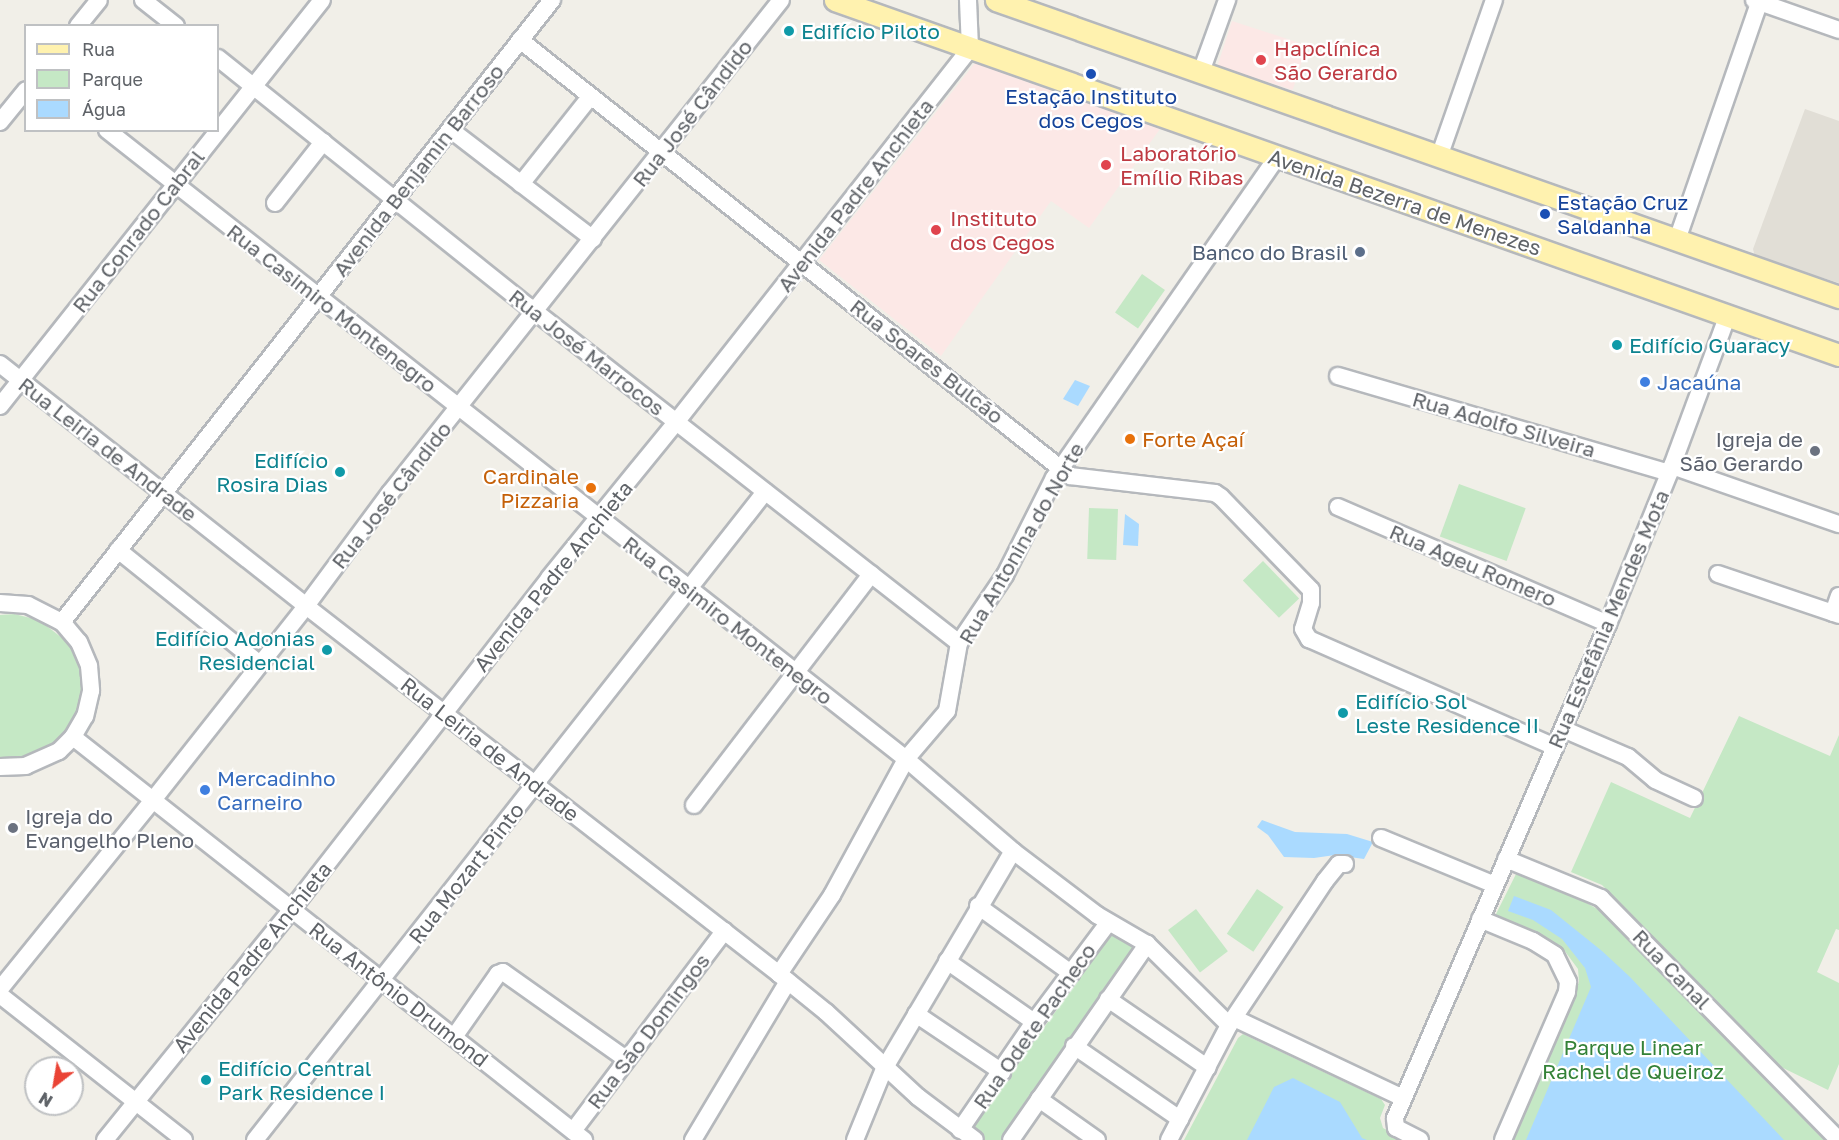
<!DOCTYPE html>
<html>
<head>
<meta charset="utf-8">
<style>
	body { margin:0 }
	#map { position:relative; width:1839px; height:1140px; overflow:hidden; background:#f1efe8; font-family:"Golos Text",sans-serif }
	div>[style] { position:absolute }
	.education>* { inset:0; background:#e1ded6 }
	.medical>* { inset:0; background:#fce8e6; transform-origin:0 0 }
	.green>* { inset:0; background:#c5e8c5; transform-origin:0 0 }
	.water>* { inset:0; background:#aadaff }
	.roads { filter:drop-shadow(2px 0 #b5b8bc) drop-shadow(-2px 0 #b5b8bc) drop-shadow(0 2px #b5b8bc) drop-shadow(0 -2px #b5b8bc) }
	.minor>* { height:16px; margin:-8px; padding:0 8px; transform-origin:8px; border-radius:8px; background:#fff }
	.major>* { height:21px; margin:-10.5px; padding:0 10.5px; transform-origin:10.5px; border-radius:10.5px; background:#fff2af }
	.dots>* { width:16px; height:16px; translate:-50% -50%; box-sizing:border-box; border:3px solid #fff; border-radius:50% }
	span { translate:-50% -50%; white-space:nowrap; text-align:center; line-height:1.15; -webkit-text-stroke:4.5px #fff; paint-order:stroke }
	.culture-label { font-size:21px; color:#0d838f }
	.left { translate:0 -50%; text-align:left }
	.right { translate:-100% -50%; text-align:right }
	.health-label { font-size:21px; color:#be3a42 }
	.transit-label { font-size:21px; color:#164399 }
	.street-label { font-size:21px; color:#5f6368 }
	.service-label { font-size:21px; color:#4e5e75 }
	.shop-label { font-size:21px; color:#366cbe }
	.food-label { font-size:21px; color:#c56008 }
	.worship-label { font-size:21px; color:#5b616d }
	.park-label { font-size:21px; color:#348238 }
	.legend { position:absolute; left:24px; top:24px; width:195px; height:108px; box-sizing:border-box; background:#fff; border:2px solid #bfc1c3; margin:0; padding:8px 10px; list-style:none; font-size:18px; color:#5f6368 }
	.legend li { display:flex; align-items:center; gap:12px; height:30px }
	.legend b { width:30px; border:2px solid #bfc1c3 }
	.north { position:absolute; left:24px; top:1056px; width:60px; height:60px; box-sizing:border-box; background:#fff; border:2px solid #bfc1c3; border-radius:50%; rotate:211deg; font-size:16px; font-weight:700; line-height:24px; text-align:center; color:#5f6368 }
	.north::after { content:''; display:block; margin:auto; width:21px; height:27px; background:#ea4335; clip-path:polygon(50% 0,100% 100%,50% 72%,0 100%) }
</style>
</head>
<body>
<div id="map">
	<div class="education">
		<div style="clip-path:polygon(1805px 109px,1839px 121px,1839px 283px,1755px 257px,1753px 249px)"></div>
	</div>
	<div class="medical">
		<div style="left:1232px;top:21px;width:79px;height:47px;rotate:18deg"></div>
		<div style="clip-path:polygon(975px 63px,1160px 129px,1089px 228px,1051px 201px,941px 356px,819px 260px)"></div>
	</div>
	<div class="green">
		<div style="left:1142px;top:274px;width:28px;height:47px;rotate:35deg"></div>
		<div style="left:1459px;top:484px;width:71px;height:56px;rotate:20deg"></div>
		<div style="left:1089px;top:508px;width:29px;height:51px;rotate:2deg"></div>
		<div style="left:1263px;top:561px;width:52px;height:28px;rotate:46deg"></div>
		<div style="clip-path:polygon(14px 614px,39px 620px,66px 641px,79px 663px,82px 693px,80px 706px,69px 729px,51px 747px,33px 756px,0 759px,0 615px)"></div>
		<div style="clip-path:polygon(1739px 716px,1830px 756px,1839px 735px,1839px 930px,1836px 929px,1817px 972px,1839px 983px,1839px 1064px,1828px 1090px,1777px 1065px,1602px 885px,1571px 872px,1611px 782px,1690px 818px)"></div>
		<div style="clip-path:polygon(1517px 872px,1578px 898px,1599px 910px,1824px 1140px,1510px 1140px,1579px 982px,1578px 969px,1564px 950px,1546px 938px,1495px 916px)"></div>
		<div style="left:1257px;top:889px;width:32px;height:54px;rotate:34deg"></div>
		<div style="left:1196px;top:909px;width:53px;height:35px;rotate:53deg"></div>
		<div style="clip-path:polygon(1113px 933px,1135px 946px,1134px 955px,1001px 1140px,985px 1140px,973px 1131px,974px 1123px)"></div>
		<div style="clip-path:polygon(1243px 1034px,1381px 1099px,1385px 1105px,1380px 1118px,1383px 1128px,1406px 1140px,1184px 1140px,1238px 1038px)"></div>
	</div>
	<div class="water">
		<div style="clip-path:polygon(1075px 380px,1090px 386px,1078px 406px,1063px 399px)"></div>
		<div style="clip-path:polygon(1125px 514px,1139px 524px,1138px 546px,1123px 545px)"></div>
		<div style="clip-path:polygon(1262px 820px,1295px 832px,1347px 834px,1373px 842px,1364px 859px,1335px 855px,1314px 858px,1284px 857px,1268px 835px,1257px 827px)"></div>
		<div style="clip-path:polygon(1514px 896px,1551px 910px,1602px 951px,1630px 977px,1784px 1140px,1526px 1140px,1591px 987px,1585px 968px,1562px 939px,1533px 920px,1508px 911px)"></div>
		<div style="clip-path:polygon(1293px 1078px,1340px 1102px,1362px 1138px,1367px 1140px,1247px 1140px,1274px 1087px)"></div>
	</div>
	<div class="roads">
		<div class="minor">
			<div style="left:143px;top:0;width:42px;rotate:38.2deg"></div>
			<div style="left:1754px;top:0;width:90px;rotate:19.4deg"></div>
			<div style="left:78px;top:26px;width:33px;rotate:-51deg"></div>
			<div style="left:520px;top:40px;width:702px;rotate:38.4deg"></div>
			<div style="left:1070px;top:476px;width:146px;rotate:6.7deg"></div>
			<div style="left:1215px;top:493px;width:7px;rotate:34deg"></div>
			<div style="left:1221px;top:497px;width:129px;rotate:45.9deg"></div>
			<div style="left:1311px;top:590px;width:13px;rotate:90deg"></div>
			<div style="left:1311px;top:603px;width:27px;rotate:107deg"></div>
			<div style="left:1303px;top:629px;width:12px;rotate:59deg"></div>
			<div style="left:1309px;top:639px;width:269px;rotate:23.7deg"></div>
			<div style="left:218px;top:58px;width:397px;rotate:38.7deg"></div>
			<div style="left:528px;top:306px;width:547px;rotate:38.02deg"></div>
			<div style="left:1201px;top:72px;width:77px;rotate:-70.1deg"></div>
			<div style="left:0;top:122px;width:41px;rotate:-50.9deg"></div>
			<div style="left:107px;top:130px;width:1017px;rotate:38.21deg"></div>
			<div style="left:906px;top:759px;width:141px;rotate:40.7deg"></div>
			<div style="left:1013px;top:851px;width:106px;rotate:37.3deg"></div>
			<div style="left:1097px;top:915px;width:58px;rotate:30.1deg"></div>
			<div style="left:1147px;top:944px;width:115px;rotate:44.6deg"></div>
			<div style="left:451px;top:130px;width:179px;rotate:37.5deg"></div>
			<div style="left:1439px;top:157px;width:166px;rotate:-70.7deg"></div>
			<div style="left:521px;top:184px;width:111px;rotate:-51.6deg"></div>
			<div style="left:275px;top:203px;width:78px;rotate:-51.8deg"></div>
			<div style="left:1677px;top:240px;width:254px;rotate:-70.9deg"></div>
			<div style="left:0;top:364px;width:390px;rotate:38.3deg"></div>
			<div style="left:306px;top:606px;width:599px;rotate:37.88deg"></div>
			<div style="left:779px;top:974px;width:60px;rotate:39deg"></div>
			<div style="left:826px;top:1012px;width:125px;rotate:42.7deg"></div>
			<div style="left:918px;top:1097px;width:71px;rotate:37deg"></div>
			<div style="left:1338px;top:376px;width:345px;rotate:16.3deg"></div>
			<div style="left:0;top:406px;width:518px;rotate:-51.58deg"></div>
			<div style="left:1672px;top:466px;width:177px;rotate:19.2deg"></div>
			<div style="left:1338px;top:507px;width:294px;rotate:23.4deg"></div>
			<div style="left:118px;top:550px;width:182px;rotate:38.8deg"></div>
			<div style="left:1718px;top:574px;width:128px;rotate:18.7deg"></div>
			<div style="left:0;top:603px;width:28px;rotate:4deg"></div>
			<div style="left:28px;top:605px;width:38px;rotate:27deg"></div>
			<div style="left:62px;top:622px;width:26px;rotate:50deg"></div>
			<div style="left:79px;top:642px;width:26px;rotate:67deg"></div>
			<div style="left:89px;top:666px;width:25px;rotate:85deg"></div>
			<div style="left:91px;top:691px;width:26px;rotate:103deg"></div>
			<div style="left:85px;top:716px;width:24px;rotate:120deg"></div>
			<div style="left:73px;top:737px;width:20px;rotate:135deg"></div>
			<div style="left:59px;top:751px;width:36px;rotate:156deg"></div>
			<div style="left:26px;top:766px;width:26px;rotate:178deg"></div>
			<div style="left:1833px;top:613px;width:18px;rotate:-71deg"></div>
			<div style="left:62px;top:622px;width:792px;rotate:-51.77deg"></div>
			<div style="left:1563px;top:729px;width:71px;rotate:23.3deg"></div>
			<div style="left:1628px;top:757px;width:35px;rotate:40deg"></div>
			<div style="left:1655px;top:780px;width:43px;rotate:24.8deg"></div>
			<div style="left:73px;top:737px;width:651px;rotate:38.26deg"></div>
			<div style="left:694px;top:805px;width:291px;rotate:-52.5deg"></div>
			<div style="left:1381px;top:838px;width:123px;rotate:22.4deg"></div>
			<div style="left:1506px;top:859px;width:103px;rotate:22.3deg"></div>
			<div style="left:1601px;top:898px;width:339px;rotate:45.5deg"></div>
			<div style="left:978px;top:906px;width:115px;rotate:35.8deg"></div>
			<div style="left:1480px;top:919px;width:57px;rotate:22.5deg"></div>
			<div style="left:1533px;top:941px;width:26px;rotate:32deg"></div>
			<div style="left:1555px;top:955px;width:30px;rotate:64deg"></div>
			<div style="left:1568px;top:982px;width:10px;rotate:96deg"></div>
			<div style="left:1567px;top:992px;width:161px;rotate:113.4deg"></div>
			<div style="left:947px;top:961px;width:106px;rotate:35deg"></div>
			<div style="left:779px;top:974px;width:95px;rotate:-56.1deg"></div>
			<div style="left:832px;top:895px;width:155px;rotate:-61.4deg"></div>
			<div style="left:906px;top:759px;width:63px;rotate:-49.5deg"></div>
			<div style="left:947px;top:711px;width:69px;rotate:-80deg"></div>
			<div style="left:959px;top:643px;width:82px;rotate:-55.9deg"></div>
			<div style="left:1005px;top:575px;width:109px;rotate:-63.2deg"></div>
			<div style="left:1054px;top:478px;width:391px;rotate:-55.2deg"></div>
			<div style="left:0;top:989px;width:243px;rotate:-51deg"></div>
			<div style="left:153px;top:800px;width:247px;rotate:-51.7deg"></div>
			<div style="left:306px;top:606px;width:141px;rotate:-53.4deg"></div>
			<div style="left:390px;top:493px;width:629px;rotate:-51.58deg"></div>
			<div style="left:0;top:995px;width:234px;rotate:38.2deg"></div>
			<div style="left:1108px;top:999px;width:121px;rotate:34.6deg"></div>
			<div style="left:916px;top:1014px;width:104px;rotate:34deg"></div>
			<div style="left:1234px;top:1018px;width:187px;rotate:25.3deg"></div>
			<div style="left:454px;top:1037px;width:77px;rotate:-55.1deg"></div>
			<div style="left:498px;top:974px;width:5px;rotate:-22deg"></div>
			<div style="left:503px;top:972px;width:151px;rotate:35.3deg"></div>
			<div style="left:1074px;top:1046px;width:129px;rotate:34.6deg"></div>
			<div style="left:1039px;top:1099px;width:71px;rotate:35.3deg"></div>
			<div style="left:960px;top:1130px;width:131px;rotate:-55.6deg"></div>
			<div style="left:1034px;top:1022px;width:124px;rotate:-53.2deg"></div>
			<div style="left:573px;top:1131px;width:251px;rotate:-52.9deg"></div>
			<div style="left:105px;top:1140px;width:296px;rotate:-51deg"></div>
			<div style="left:291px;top:910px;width:420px;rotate:-52.1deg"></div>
			<div style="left:549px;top:578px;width:203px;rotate:-50.8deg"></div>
			<div style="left:677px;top:421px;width:474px;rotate:-51.8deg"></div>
			<div style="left:970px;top:48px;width:48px;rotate:-92.4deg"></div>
			<div style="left:255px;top:1140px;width:825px;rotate:-51.8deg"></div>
			<div style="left:693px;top:1140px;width:185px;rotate:-59.1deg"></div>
			<div style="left:855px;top:1140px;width:77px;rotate:-67.8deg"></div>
			<div style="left:884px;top:1069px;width:253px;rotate:-59.4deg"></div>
			<div style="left:1011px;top:1140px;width:239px;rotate:-55.2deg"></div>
			<div style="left:1169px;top:1140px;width:130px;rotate:-62.4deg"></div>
			<div style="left:1229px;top:1025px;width:173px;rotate:-56.3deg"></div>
			<div style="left:1325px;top:881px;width:22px;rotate:-51deg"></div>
			<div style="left:1339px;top:864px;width:6px"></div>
			<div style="left:1420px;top:1140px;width:27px;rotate:-153deg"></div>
			<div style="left:1396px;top:1128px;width:10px;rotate:-96deg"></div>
			<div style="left:1395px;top:1118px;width:538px;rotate:-66.68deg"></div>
			<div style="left:1608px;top:624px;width:170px;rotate:-67.9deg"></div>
			<div style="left:1672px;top:466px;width:161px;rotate:-69.7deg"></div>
		</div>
		<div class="major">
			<div style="left:835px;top:0;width:1065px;rotate:19.47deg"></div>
			<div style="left:996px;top:0;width:894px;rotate:19.41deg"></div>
		</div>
	</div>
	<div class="dots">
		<div style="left:789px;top:31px;background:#0f9aa8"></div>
		<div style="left:1261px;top:60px;background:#e0444e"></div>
		<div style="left:1091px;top:74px;background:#1a4fb4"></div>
		<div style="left:1106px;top:165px;background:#e0444e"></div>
		<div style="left:1545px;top:214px;background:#1a4fb4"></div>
		<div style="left:936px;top:230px;background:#e0444e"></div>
		<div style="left:1360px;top:252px;background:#5c6f8a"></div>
		<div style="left:1617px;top:345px;background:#0f9aa8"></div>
		<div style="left:1645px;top:382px;background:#3f7fe0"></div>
		<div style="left:1130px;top:439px;background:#e8710a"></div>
		<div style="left:1815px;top:451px;background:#6b7280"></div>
		<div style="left:340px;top:472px;background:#0f9aa8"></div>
		<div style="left:591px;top:488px;background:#e8710a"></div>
		<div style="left:327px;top:650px;background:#0f9aa8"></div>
		<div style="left:1343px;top:713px;background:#0f9aa8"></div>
		<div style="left:205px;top:790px;background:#3f7fe0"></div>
		<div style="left:13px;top:828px;background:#6b7280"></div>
		<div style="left:206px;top:1080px;background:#0f9aa8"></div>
	</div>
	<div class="culture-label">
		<span class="left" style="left:801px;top:31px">Edifício Piloto</span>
		<span class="left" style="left:1629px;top:345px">Edifício Guaracy</span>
		<span class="right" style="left:328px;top:472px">Edifício<br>Rosira Dias</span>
		<span class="right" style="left:315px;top:650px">Edifício Adonias<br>Residencial</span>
		<span class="left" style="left:1355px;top:713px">Edifício Sol<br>Leste Residence II</span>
		<span class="left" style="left:218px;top:1080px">Edifício Central<br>Park Residence I</span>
	</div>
	<div class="health-label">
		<span class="left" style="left:1274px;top:60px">Hapclínica<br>São Gerardo</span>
		<span class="left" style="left:1120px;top:165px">Laboratório<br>Emílio Ribas</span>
		<span class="left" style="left:950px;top:230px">Instituto<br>dos Cegos</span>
	</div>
	<div class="transit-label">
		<span style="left:1091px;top:108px">Estação Instituto<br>dos Cegos</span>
		<span class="left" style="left:1557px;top:214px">Estação Cruz<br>Saldanha</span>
	</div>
	<div class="street-label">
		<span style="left:692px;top:113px;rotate:-52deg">Rua José Cândido</span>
		<span style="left:418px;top:170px;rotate:-52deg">Avenida Benjamin Barroso</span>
		<span style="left:855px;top:195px;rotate:-52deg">Avenida Padre Anchieta</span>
		<span style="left:1405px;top:202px;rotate:19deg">Avenida Bezerra de Menezes</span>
		<span style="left:138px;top:231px;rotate:-52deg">Rua Conrado Cabral</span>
		<span style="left:332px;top:308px;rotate:38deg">Rua Casimiro Montenegro</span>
		<span style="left:587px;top:352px;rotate:38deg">Rua José Marrocos</span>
		<span style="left:927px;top:361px;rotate:38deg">Rua Soares Bulcão</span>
		<span style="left:1504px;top:424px;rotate:16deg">Rua Adolfo Silveira</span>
		<span style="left:108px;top:449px;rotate:38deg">Rua Leiria de Andrade</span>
		<span style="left:391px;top:495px;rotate:-52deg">Rua José Cândido</span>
		<span style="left:1021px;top:543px;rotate:-60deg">Rua Antonina do Norte</span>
		<span style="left:1473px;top:565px;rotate:23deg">Rua Ageu Romero</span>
		<span style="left:553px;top:576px;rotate:-51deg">Avenida Padre Anchieta</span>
		<span style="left:1608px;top:619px;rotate:-67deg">Rua Estefânia Mendes Mota</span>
		<span style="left:728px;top:620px;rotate:38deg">Rua Casimiro Montenegro</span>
		<span style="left:490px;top:749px;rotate:38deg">Rua Leiria de Andrade</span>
		<span style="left:466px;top:873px;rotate:-52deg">Rua Mozart Pinto</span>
		<span style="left:252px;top:957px;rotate:-51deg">Avenida Padre Anchieta</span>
		<span style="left:1672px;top:969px;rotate:46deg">Rua Canal</span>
		<span style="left:399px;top:994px;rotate:38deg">Rua Antônio Drumond</span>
		<span style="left:1034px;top:1026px;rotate:-55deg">Rua Odete Pacheco</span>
		<span style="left:648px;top:1031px;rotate:-53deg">Rua São Domingos</span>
	</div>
	<div class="service-label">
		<span class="right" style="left:1348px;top:252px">Banco do Brasil</span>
	</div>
	<div class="shop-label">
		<span class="left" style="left:1657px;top:382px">Jacaúna</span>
		<span class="left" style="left:217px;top:790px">Mercadinho<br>Carneiro</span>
	</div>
	<div class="food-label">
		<span class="left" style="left:1142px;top:439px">Forte Açaí</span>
		<span class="right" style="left:579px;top:488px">Cardinale<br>Pizzaria</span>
	</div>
	<div class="worship-label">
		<span class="right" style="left:1803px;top:451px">Igreja de<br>São Gerardo</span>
		<span class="left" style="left:25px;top:828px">Igreja do<br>Evangelho Pleno</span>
	</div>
	<div class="park-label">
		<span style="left:1633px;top:1059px">Parque Linear<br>Rachel de Queiroz</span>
	</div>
	<ul class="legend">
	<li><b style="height:8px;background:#fff2af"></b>Rua</li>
	<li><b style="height:16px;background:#c5e8c5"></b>Parque</li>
	<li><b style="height:16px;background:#aadaff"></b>Água</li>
	</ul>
	<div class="north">N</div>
</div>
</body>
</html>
